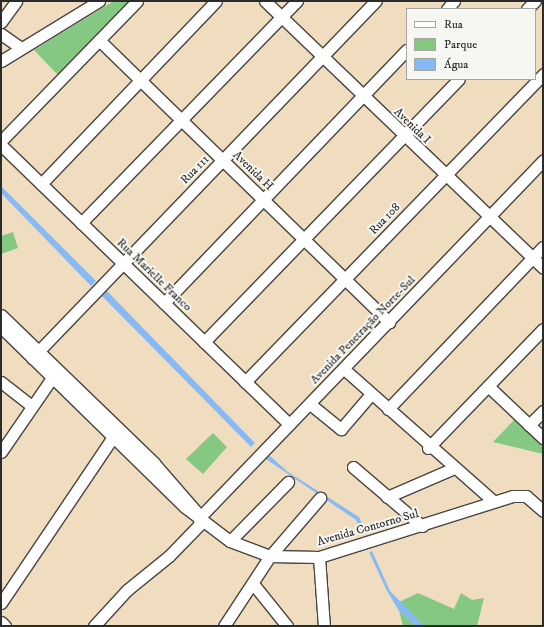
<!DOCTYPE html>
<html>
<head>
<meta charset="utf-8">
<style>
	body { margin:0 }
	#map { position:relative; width:544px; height:627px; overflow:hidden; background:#f0ddbf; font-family:"IM FELL DW Pica",serif }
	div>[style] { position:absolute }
	.green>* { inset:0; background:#84c882 }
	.water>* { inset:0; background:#87baf4 }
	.roads { filter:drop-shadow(1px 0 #494641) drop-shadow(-1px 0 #494641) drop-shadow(0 1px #494641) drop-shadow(0 -1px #494641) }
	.minor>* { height:11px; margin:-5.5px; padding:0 5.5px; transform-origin:5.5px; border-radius:5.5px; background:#fff }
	span { translate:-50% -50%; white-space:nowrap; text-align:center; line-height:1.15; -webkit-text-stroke:4px #f6f6f2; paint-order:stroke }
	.street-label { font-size:12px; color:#2b2b2b }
	.frame { position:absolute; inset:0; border:2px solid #2b2b2b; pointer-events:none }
	.legend { position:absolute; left:406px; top:8px; width:130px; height:72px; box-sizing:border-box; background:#f6f6f2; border:1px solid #a5a5a2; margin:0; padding:5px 7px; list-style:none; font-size:12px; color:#2b2b2b }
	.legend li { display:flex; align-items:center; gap:8px; height:20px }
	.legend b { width:20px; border:1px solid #a5a5a2 }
</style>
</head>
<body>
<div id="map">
	<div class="green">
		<div style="clip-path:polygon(114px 1px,130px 1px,58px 75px,34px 50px)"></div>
		<div style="clip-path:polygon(13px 232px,18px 248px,1px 254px,1px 236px)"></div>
		<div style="clip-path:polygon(515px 419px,543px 445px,543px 454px,493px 442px)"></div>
		<div style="clip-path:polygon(213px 433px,227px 447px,203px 474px,186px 459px)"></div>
		<div style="clip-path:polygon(418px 593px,454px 609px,461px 593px,472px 600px,484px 598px,477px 626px,424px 626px,399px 602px)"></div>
		<div style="clip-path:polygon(399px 611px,405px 616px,416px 626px,403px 626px)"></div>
	</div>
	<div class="water">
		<div style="clip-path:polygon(1px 186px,96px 281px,91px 286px,1px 193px)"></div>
		<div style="clip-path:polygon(105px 289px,255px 443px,251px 447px,100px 294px)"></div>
		<div style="clip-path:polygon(270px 456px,288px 472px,359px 517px,365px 530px,361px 531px,356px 520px,266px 459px)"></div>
		<div style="clip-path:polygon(372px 551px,390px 591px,424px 626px,416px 626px,399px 611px,386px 589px,369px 552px)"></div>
	</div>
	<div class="roads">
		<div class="minor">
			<div style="left:265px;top:1px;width:385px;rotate:43.8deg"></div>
			<div style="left:447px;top:9px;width:11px;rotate:-49deg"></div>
			<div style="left:527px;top:9px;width:11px;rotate:-45deg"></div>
			<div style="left:1px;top:22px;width:26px;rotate:-54deg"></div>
			<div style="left:1px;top:34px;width:24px;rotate:35deg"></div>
			<div style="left:99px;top:40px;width:405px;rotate:44.2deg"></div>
			<div style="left:1px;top:61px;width:115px;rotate:-31.5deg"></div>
			<div style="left:1px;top:141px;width:195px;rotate:-45.8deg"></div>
			<div style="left:1px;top:145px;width:401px;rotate:44.1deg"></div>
			<div style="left:41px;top:184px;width:253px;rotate:-46.3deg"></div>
			<div style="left:81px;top:223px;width:310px;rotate:-45.8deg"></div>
			<div style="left:164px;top:303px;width:351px;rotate:-46.2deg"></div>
			<div style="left:1px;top:315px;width:213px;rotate:44deg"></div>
			<div style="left:154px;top:463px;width:69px;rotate:49.1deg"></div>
			<div style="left:1px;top:327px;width:257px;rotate:44.4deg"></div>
			<div style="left:185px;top:507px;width:56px;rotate:37.1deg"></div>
			<div style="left:230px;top:541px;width:43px;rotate:20.6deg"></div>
			<div style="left:270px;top:556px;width:49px;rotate:1.2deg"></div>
			<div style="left:319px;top:557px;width:203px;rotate:-17.5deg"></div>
			<div style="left:513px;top:496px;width:13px"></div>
			<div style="left:526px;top:496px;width:23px;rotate:41deg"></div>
			<div style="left:204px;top:342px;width:366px;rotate:-45.9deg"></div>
			<div style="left:32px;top:358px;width:496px;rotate:-46.1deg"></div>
			<div style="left:344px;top:369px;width:199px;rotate:41.5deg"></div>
			<div style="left:1px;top:382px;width:39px;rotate:38deg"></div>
			<div style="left:245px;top:382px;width:429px;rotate:-45.9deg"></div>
			<div style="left:488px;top:386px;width:76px;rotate:43.4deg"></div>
			<div style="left:310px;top:404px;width:40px;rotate:39deg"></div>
			<div style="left:341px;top:429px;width:46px;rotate:-49.4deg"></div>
			<div style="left:388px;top:409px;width:224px;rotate:-46.3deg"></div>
			<div style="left:529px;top:425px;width:20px;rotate:-45deg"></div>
			<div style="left:428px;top:448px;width:165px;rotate:-46deg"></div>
			<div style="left:1px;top:452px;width:97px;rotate:-55.5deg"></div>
			<div style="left:353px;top:467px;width:91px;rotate:40.5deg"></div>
			<div style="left:387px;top:497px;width:71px;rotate:-23.3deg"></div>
			<div style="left:200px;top:517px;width:495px;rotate:-46.1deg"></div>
			<div style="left:230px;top:541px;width:83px;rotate:-45.5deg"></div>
			<div style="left:319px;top:557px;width:69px;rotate:85.9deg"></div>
			<div style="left:254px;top:585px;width:53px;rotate:51.2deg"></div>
			<div style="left:1px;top:603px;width:200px;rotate:-56deg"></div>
			<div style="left:1px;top:622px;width:6px;rotate:45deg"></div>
			<div style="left:94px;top:626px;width:49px;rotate:-47.5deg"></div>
			<div style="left:127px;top:590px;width:54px;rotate:-39deg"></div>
			<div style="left:169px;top:556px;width:43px;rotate:-45.9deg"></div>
			<div style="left:199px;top:525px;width:8px;rotate:-83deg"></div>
			<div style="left:224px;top:626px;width:84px;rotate:-56.7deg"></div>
			<div style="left:270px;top:556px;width:77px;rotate:-49.2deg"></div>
		</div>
	</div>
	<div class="street-label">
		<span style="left:412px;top:126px;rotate:44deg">Avenida I</span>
		<span style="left:195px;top:170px;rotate:-46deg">Rua 111</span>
		<span style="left:253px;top:171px;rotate:44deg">Avenida H</span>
		<span style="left:385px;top:219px;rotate:-46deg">Rua 108</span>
		<span style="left:154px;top:275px;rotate:44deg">Rua Marielle Franco</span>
		<span style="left:363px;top:330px;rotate:-46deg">Avenida Penetração Norte-Sul</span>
		<span style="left:368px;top:528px;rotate:-16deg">Avenida Contorno Sul</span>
	</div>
	<div class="frame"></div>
	<ul class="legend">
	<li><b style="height:5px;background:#fff"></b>Rua</li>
	<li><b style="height:11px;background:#84c882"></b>Parque</li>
	<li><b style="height:11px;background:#87baf4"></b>Água</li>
	</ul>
</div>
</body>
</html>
